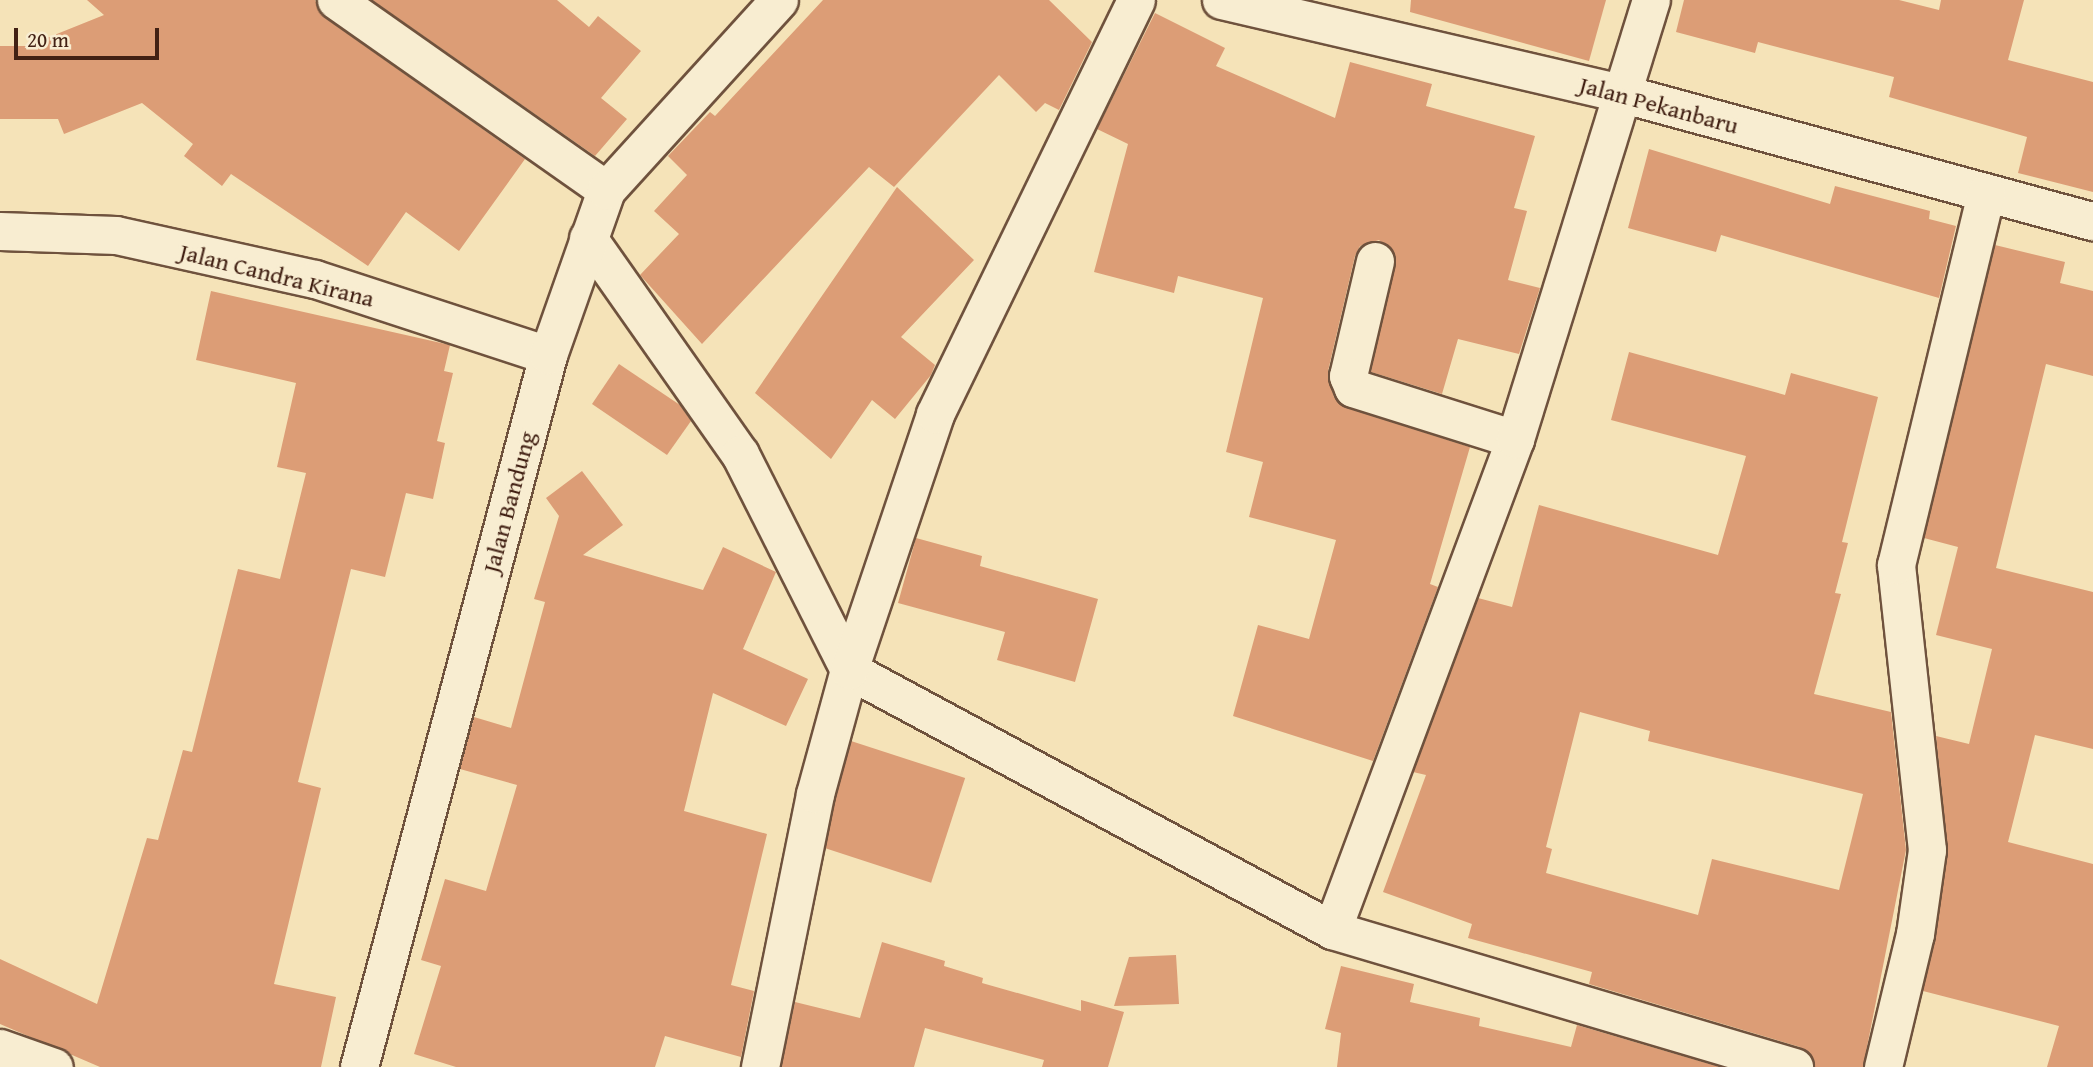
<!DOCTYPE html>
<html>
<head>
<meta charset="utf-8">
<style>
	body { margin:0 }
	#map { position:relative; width:2093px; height:1067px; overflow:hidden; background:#f5e3b8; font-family:"Gentium Book Plus",serif }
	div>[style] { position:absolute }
	.building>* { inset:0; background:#dc9d76; transform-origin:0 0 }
	.roads { filter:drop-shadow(2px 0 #6f523d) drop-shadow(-2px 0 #6f523d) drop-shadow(0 2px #6f523d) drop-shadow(0 -2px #6f523d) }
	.street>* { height:37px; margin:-18.5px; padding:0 18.5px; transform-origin:18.5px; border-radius:18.5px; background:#f8edd1 }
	span { translate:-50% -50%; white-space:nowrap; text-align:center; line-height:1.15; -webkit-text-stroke:6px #f8edd1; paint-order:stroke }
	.street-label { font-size:24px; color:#422114 }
	.scale { position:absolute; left:14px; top:28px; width:145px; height:32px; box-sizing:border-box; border:4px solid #422114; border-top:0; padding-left:9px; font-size:21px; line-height:24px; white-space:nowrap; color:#422114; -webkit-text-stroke:5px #f8edd1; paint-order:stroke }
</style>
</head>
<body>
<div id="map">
	<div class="building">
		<div style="clip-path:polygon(87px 0,315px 0,324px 17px,525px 159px,459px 251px,406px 212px,368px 266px,231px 174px,222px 186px,184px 156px,193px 144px,142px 103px,64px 134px,58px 119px,0 119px,0 46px,27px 46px,104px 15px)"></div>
		<div style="clip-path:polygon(372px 0,557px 0,589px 27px,598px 16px,641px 51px,601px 98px,627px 119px,595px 156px)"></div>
		<div style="clip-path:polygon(823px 0,1049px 0,1092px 42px,1059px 110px,1045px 103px,1036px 112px,999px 75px,894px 187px,869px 167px,702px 344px,640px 275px,679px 234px,654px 211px,687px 175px,668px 156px,710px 112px,715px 116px)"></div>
		<div style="clip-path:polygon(1411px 0,1606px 0,1589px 61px,1410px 12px)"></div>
		<div style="clip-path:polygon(1684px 0,1899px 0,1939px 10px,1941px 0,2024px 0,2008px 60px,2093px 82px,2093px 192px,2018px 173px,2027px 137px,1889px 97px,1894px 77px,1758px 42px,1755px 53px,1676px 32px)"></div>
		<div style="clip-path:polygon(1155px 13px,1225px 48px,1216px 66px,1335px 118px,1350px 62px,1432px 84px,1426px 106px,1535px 136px,1514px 208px,1527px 211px,1508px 280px,1540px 288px,1519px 354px,1458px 339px,1442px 394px,1371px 372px,1395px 256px,1379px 240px,1360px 246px,1355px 256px,1328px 371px,1334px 397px,1347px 408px,1470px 447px,1430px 584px,1438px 587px,1373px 761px,1233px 716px,1258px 625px,1309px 639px,1336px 540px,1249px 517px,1263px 462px,1226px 452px,1263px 298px,1178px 276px,1174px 293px,1094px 272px,1128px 144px,1097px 129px)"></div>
		<div style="clip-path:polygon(1649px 149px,1830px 204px,1835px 186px,1930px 211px,1929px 219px,1956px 226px,1939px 298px,1721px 235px,1716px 252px,1628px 228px)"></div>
		<div style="clip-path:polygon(897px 187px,974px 260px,901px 337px,935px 365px,931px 375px,895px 419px,872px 400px,831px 459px,755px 393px)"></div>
		<div style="clip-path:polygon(1995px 245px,2065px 262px,2060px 283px,2093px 291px,2093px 376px,2046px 364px,1996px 568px,2093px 592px,2093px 749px,2035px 735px,2008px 842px,2093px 864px,2093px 1067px,2047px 1067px,2059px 1026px,1923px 991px,1948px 853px,1936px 736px,1969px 744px,1992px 649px,1936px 635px,1958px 547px,1924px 538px)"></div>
		<div style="clip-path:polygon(211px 291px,450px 345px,444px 371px,453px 373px,437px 441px,445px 443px,433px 499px,406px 493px,385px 577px,351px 569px,298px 782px,321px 788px,274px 984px,336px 997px,321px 1067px,100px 1067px,0 1024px,0 959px,97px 1004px,147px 838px,158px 840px,183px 750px,192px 752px,238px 569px,280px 579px,306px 473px,277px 467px,296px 383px,196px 360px)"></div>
		<div style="clip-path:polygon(evenodd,1629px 352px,1785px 395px,1791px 373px,1878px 397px,1842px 542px,1848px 543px,1835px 593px,1841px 594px,1814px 694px,1891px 712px,1906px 850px,1863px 1067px,1814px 1067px,1800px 1047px,1589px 984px,1592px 972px,1468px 938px,1472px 924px,1383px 892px,1426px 775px,1413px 772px,1478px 598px,1512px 607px,1539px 505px,1718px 555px,1746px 456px,1611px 420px,1629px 352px,1580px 712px,1650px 731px,1648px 741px,1863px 794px,1839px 890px,1712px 859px,1698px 915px,1546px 873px,1552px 849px,1546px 847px,1580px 712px)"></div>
		<div style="clip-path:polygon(619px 364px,680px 405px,691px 421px,667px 455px,592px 404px)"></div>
		<div style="clip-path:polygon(582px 471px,623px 525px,583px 555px,703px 590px,723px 547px,776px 572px,743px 649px,808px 679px,786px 726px,713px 693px,684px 811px,767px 834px,731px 985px,754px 991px,741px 1057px,665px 1036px,655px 1067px,456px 1067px,414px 1054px,441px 966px,421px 960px,445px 879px,486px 891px,517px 785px,460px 769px,474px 717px,511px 728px,545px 602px,534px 599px,559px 516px,546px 498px)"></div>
		<div style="clip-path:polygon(916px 538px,982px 556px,980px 566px,1098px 599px,1075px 682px,997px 660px,1005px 632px,898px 603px)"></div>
		<div style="left:851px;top:741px;width:120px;height:110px;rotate:18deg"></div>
		<div style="clip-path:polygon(882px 942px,945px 961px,944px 966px,983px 978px,982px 983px,1081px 1011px,1081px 1000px,1124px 1012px,1108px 1067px,1042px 1067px,1044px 1060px,925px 1028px,914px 1067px,781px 1067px,795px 1002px,860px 1018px)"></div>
		<div style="clip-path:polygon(1176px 955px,1179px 1004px,1114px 1006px,1129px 957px)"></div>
		<div style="clip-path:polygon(1341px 966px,1414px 984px,1410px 1002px,1480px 1018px,1479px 1026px,1571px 1047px,1577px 1025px,1720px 1067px,1337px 1067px,1341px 1033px,1325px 1029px)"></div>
	</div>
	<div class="roads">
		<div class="street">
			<div style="left:336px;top:0;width:330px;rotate:35.1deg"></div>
			<div style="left:1221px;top:0;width:414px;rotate:13.1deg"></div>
			<div style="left:1624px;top:94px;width:486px;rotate:15.2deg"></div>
			<div style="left:0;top:231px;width:116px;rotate:2deg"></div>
			<div style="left:116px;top:235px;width:204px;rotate:12.5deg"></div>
			<div style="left:315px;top:279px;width:245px;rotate:18.1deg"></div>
			<div style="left:588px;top:238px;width:264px;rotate:54.9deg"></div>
			<div style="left:740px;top:454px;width:242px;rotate:63.2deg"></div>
			<div style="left:849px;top:670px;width:549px;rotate:28.29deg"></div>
			<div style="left:1332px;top:930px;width:482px;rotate:16.5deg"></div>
			<div style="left:1375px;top:261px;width:118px;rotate:103.2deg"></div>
			<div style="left:1348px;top:376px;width:13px;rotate:67deg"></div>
			<div style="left:1353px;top:388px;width:170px;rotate:17.5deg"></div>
			<div style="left:1332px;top:930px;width:524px;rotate:-69.56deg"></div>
			<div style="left:1515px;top:439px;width:460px;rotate:-72.8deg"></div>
			<div style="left:0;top:1048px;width:57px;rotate:19.4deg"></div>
			<div style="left:359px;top:1067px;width:737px;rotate:-75.13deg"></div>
			<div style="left:548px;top:355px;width:175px;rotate:-70.6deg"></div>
			<div style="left:606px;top:190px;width:257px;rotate:-47.7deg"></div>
			<div style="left:760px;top:1067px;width:278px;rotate:-78.6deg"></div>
			<div style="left:815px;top:794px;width:129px;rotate:-74.7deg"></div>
			<div style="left:849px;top:670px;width:270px;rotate:-71.4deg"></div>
			<div style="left:935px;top:414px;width:460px;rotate:-64.1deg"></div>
			<div style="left:1883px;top:1067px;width:137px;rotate:-76.5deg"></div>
			<div style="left:1915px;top:934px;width:85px;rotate:-81.9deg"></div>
			<div style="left:1927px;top:850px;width:287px;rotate:-96.2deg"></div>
			<div style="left:1896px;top:565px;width:383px;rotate:-76.4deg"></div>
		</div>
	</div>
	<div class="street-label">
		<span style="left:1659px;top:105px;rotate:15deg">Jalan Pekanbaru</span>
		<span style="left:277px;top:275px;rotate:14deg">Jalan Candra Kirana</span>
		<span style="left:509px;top:502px;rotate:-75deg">Jalan Bandung</span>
	</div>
	<div class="scale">20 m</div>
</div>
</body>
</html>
